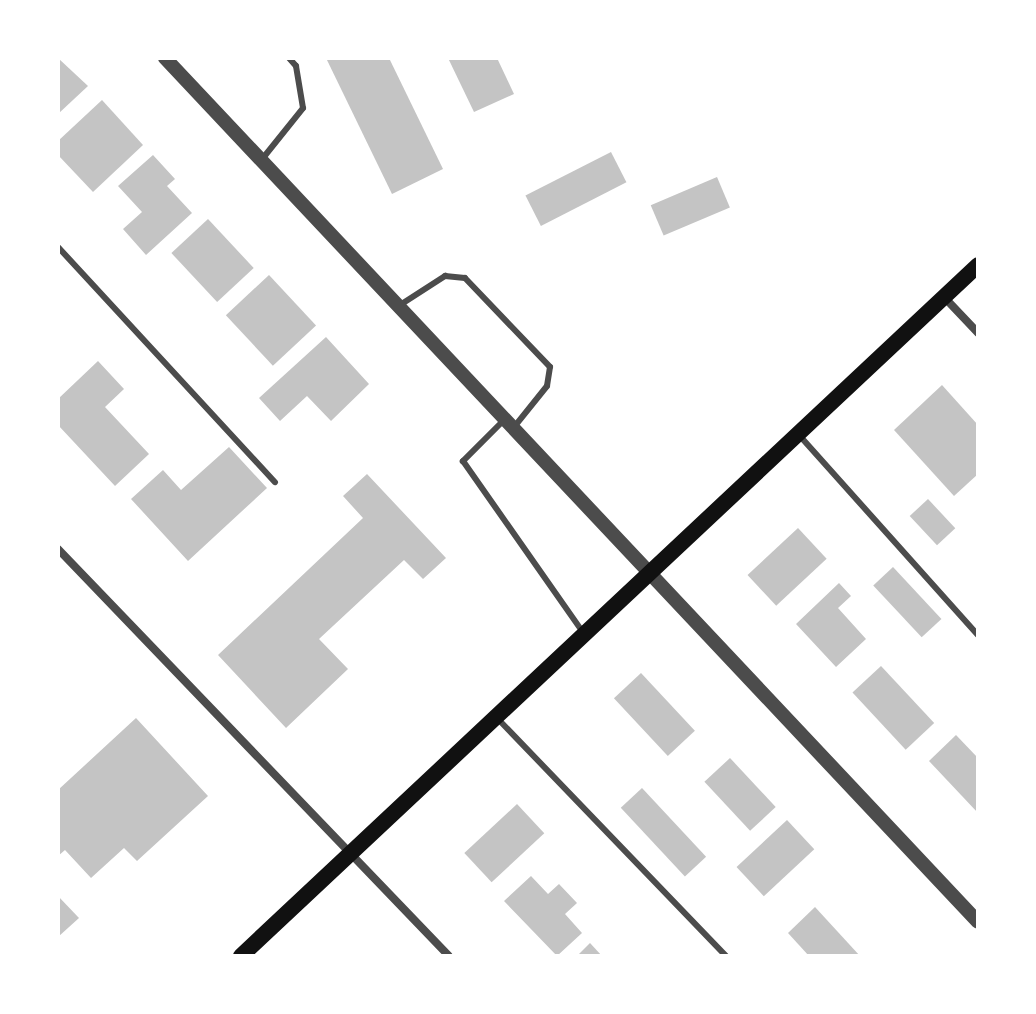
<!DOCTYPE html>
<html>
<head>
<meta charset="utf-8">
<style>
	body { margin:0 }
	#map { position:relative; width:1036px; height:1014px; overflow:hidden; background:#fff; font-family:"Asap Condensed",sans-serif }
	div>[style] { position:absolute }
	.building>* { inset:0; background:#c4c4c4; transform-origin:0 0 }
	.service>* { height:6px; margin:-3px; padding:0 3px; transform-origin:3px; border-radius:3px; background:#4c4c4c }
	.minor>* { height:8px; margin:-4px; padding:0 4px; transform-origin:4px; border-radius:4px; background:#4c4c4c }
	.tertiary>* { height:14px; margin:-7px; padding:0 7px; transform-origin:7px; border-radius:7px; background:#4c4c4c }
	.secondary>* { height:16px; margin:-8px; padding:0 8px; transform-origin:8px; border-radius:8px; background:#111 }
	span { translate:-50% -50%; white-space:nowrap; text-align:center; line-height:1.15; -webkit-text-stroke:6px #fff; paint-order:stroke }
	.frame { position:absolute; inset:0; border:60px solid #fff; pointer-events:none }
</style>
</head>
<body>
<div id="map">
	<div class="building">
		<div style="clip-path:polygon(58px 58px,88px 86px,58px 114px)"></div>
		<div style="clip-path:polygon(326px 58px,389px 58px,443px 169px,392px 194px)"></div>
		<div style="clip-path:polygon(448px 58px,497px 58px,514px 94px,474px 112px)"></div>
		<div style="clip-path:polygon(102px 100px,143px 145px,93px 192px,58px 155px,58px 141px)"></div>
		<div style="left:611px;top:152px;width:34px;height:96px;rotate:63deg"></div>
		<div style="clip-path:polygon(153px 155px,175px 179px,167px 186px,192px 213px,146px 255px,123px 229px,142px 212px,118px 186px)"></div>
		<div style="left:717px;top:177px;width:33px;height:72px;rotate:67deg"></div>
		<div style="left:208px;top:219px;width:67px;height:50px;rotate:47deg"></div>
		<div style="left:269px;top:275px;width:69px;height:59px;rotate:47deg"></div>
		<div style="clip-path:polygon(326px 337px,369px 384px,331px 421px,307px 396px,280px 421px,259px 398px)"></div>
		<div style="clip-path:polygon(98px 361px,124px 389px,105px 407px,149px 454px,115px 486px,58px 425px,58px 399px)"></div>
		<div style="clip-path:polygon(942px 385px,978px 425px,978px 474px,954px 496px,894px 430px)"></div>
		<div style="clip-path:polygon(229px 447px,267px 488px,188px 561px,131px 499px,163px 470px,181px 490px)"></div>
		<div style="clip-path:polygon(367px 474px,446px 558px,423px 579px,404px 560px,319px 639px,348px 669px,286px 728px,218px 655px,363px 518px,343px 496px)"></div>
		<div style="left:928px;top:499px;width:40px;height:25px;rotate:47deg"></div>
		<div style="left:798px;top:528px;width:42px;height:69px;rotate:47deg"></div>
		<div style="left:893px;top:567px;width:71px;height:27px;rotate:47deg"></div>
		<div style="clip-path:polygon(839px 583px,851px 596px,838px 608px,866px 639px,836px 667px,796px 624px)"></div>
		<div style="left:881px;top:666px;width:78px;height:39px;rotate:47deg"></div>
		<div style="left:641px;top:673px;width:79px;height:37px;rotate:47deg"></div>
		<div style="clip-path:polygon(136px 718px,208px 796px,137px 861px,124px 848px,91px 878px,65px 850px,58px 856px,58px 790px)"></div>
		<div style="clip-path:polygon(956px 735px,978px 758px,978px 813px,929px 761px)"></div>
		<div style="left:730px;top:758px;width:67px;height:35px;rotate:47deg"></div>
		<div style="left:642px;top:788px;width:94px;height:29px;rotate:47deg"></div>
		<div style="left:517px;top:804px;width:40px;height:72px;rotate:47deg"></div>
		<div style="left:787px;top:820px;width:40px;height:69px;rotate:47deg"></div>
		<div style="clip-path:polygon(531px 876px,548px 894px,559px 884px,577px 903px,565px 914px,582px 933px,557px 956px,504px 901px)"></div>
		<div style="clip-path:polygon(58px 896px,79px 918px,58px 937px)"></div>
		<div style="clip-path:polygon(815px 907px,860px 956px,809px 956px,788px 933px)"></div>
		<div style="clip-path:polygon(590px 943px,602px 956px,577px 956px)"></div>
	</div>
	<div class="service">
		<div style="left:263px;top:158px;width:64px;rotate:-51.3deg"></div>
		<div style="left:303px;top:108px;width:43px;rotate:-99.5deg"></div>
		<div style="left:296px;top:66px;width:11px;rotate:-131deg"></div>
		<div style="left:58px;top:247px;width:320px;rotate:47.3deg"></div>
		<div style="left:400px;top:305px;width:54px;rotate:-32.8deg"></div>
		<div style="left:445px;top:276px;width:20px;rotate:6deg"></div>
		<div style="left:465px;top:278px;width:123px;rotate:46.3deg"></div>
		<div style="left:550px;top:367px;width:19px;rotate:99deg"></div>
		<div style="left:547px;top:386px;width:53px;rotate:128.8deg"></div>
		<div style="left:503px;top:421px;width:57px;rotate:135deg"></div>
		<div style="left:463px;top:461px;width:208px;rotate:55deg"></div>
		<div style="left:799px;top:435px;width:268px;rotate:48.2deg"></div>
		<div style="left:498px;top:719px;width:329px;rotate:46.1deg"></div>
	</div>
	<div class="minor">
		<div style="left:944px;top:297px;width:50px;rotate:46.6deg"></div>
		<div style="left:58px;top:549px;width:564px;rotate:46.15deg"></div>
	</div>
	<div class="tertiary">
		<div style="left:165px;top:58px;width:1186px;rotate:46.74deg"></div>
	</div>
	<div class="secondary">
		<div style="left:241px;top:956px;width:1010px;rotate:-43.15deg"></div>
	</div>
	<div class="frame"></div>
</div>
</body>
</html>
